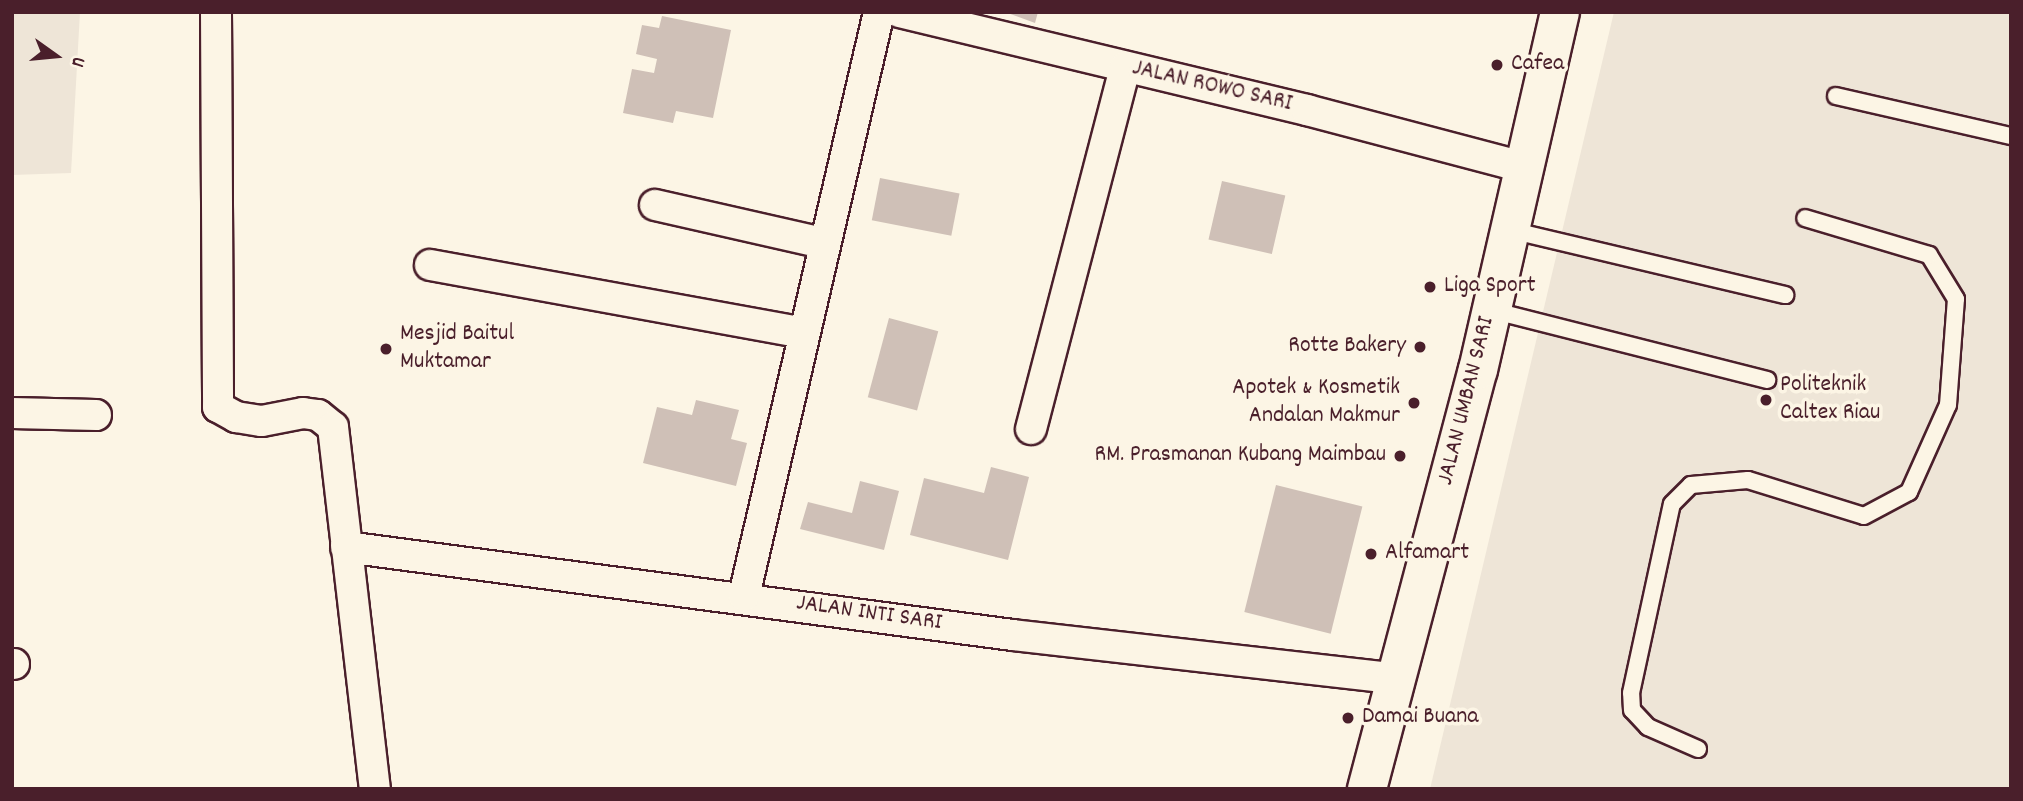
<!DOCTYPE html>
<html>
<head>
<meta charset="utf-8">
<style>
	body { margin:0 }
	#map { position:relative; width:2023px; height:801px; overflow:hidden; background:#fcf5e5; font-family:Dekko,sans-serif }
	div>[style] { position:absolute }
	.built>* { inset:0; background:#eee5d7 }
	.building>* { inset:0; background:#cfc0b7; transform-origin:0 0 }
	.roads { filter:drop-shadow(2px 0 #4a1f2b) drop-shadow(-2px 0 #4a1f2b) drop-shadow(0 2px #4a1f2b) drop-shadow(0 -2px #4a1f2b) }
	.lane>* { height:16px; margin:-8px; padding:0 8px; transform-origin:8px; border-radius:8px; background:#fcf5e5 }
	.street>* { height:30px; margin:-15px; padding:0 15px; transform-origin:15px; border-radius:15px; background:#fcf5e5 }
	.secondary>* { height:38px; margin:-19px; padding:0 19px; transform-origin:19px; border-radius:19px; background:#fcf5e5 }
	.dots>* { width:19px; height:19px; translate:-50% -50%; box-sizing:border-box; border:4px solid #fcf5e5; border-radius:50% }
	span { translate:-50% -50%; white-space:nowrap; text-align:center; line-height:1.15; -webkit-text-stroke:7px #fcf5e5; paint-order:stroke }
	.poi-label { font-size:24px; color:#4a1f2b }
	.left { translate:0 -50%; text-align:left }
	.right { translate:-100% -50%; text-align:right }
	.street-label { font-size:24px; color:#4a1f2b }
	.frame { position:absolute; inset:0; border:14px solid #4a1f2b; pointer-events:none }
	.north { position:absolute; left:21px; top:21px; width:70px; height:70px; -webkit-text-stroke:5px #fcf5e5; paint-order:stroke; rotate:105deg; font-size:19px; font-weight:700; line-height:28px; text-align:center; color:#4a1f2b }
	.north::after { content:''; display:block; margin:auto; width:24px; height:32px; background:#4a1f2b; clip-path:polygon(50% 0,100% 100%,50% 72%,0 100%) }
</style>
</head>
<body>
<div id="map">
	<div class="built">
		<div style="clip-path:polygon(12px 12px,80px 12px,71px 173px,12px 175px)"></div>
		<div style="clip-path:polygon(1614px 12px,2011px 12px,2011px 789px,1430px 789px)"></div>
	</div>
	<div class="building">
		<div style="clip-path:polygon(1005px 12px,1038px 12px,1035px 23px)"></div>
		<div style="clip-path:polygon(662px 16px,731px 30px,713px 118px,676px 111px,673px 123px,623px 113px,632px 69px,654px 73px,657px 59px,636px 54px,642px 25px,659px 28px)"></div>
		<div style="left:880px;top:178px;width:81px;height:43px;rotate:11deg"></div>
		<div style="left:1222px;top:181px;width:65px;height:60px;rotate:13deg"></div>
		<div style="left:889px;top:318px;width:51px;height:82px;rotate:15deg"></div>
		<div style="clip-path:polygon(696px 400px,739px 410px,731px 439px,747px 443px,736px 486px,643px 463px,657px 407px,692px 415px)"></div>
		<div style="clip-path:polygon(991px 467px,1029px 477px,1008px 560px,910px 535px,924px 478px,984px 493px)"></div>
		<div style="clip-path:polygon(860px 481px,899px 491px,884px 550px,800px 529px,808px 502px,852px 513px)"></div>
		<div style="left:1276px;top:485px;width:89px;height:131px;rotate:14deg"></div>
	</div>
	<div class="roads">
		<div class="lane">
			<div style="left:1836px;top:96px;width:180px;rotate:12.9deg"></div>
			<div style="left:1510px;top:230px;width:283px;rotate:13.3deg"></div>
			<div style="left:1491px;top:310px;width:285px;rotate:14.2deg"></div>
			<div style="left:1698px;top:749px;width:55px;rotate:-156.3deg"></div>
			<div style="left:1648px;top:727px;width:23px;rotate:-133deg"></div>
			<div style="left:1632px;top:710px;width:17px;rotate:-93deg"></div>
			<div style="left:1631px;top:693px;width:193px;rotate:-77.8deg"></div>
			<div style="left:1672px;top:504px;width:27px;rotate:-45deg"></div>
			<div style="left:1691px;top:485px;width:57px;rotate:-5deg"></div>
			<div style="left:1748px;top:480px;width:121px;rotate:17.2deg"></div>
			<div style="left:1864px;top:516px;width:51px;rotate:-28.1deg"></div>
			<div style="left:1909px;top:492px;width:95px;rotate:-65.9deg"></div>
			<div style="left:1948px;top:405px;width:106px;rotate:-85.7deg"></div>
			<div style="left:1956px;top:299px;width:52px;rotate:-121.5deg"></div>
			<div style="left:1929px;top:255px;width:129px;rotate:-163.4deg"></div>
		</div>
		<div class="street">
			<div style="left:216px;top:12px;width:395px;rotate:89.7deg"></div>
			<div style="left:218px;top:407px;width:21px;rotate:29deg"></div>
			<div style="left:236px;top:417px;width:26px;rotate:9deg"></div>
			<div style="left:262px;top:421px;width:42px;rotate:-11deg"></div>
			<div style="left:303px;top:413px;width:15px;rotate:8deg"></div>
			<div style="left:318px;top:415px;width:19px;rotate:39deg"></div>
			<div style="left:333px;top:427px;width:364px;rotate:83.4deg"></div>
			<div style="left:899px;top:12px;width:420px;rotate:13.5deg"></div>
			<div style="left:1307px;top:110px;width:222px;rotate:14.8deg"></div>
			<div style="left:655px;top:205px;width:171px;rotate:12.8deg"></div>
			<div style="left:430px;top:265px;width:380px;rotate:10.3deg"></div>
			<div style="left:12px;top:413px;width:84px;rotate:1.4deg"></div>
			<div style="left:1031px;top:429px;width:374px;rotate:-75.4deg"></div>
			<div style="left:346px;top:547px;width:673px;rotate:7.52deg"></div>
			<div style="left:1013px;top:635px;width:382px;rotate:6.5deg"></div>
			<div style="left:744px;top:596px;width:599px;rotate:-76.98deg"></div>
			<div style="left:12px;top:664px;width:2px"></div>
		</div>
		<div class="secondary">
			<div style="left:1367px;top:789px;width:433px;rotate:-75.2deg"></div>
			<div style="left:1478px;top:370px;width:367px;rotate:-77.1deg"></div>
		</div>
	</div>
	<div class="dots">
		<div style="left:1497px;top:65px;background:#4a1f2b"></div>
		<div style="left:1430px;top:287px;background:#4a1f2b"></div>
		<div style="left:1420px;top:347px;background:#4a1f2b"></div>
		<div style="left:386px;top:349px;background:#4a1f2b"></div>
		<div style="left:1766px;top:400px;background:#4a1f2b"></div>
		<div style="left:1414px;top:403px;background:#4a1f2b"></div>
		<div style="left:1400px;top:456px;background:#4a1f2b"></div>
		<div style="left:1371px;top:554px;background:#4a1f2b"></div>
		<div style="left:1348px;top:718px;background:#4a1f2b"></div>
	</div>
	<div class="poi-label">
		<span class="left" style="left:1511px;top:65px">Cafea</span>
		<span class="left" style="left:1444px;top:287px">Liga Sport</span>
		<span class="left" style="left:400px;top:349px">Mesjid Baitul<br>Muktamar</span>
		<span class="right" style="left:1406px;top:347px">Rotte Bakery</span>
		<span class="left" style="left:1780px;top:400px">Politeknik<br>Caltex Riau</span>
		<span class="right" style="left:1400px;top:403px">Apotek &amp; Kosmetik<br>Andalan Makmur</span>
		<span class="right" style="left:1386px;top:456px">RM. Prasmanan Kubang Maimbau</span>
		<span class="left" style="left:1385px;top:554px">Alfamart</span>
		<span class="left" style="left:1362px;top:718px">Damai Buana</span>
	</div>
	<div class="street-label">
		<span style="left:1212px;top:87px;rotate:13deg">JALAN ROWO SARI</span>
		<span style="left:1467px;top:401px;rotate:-76deg">JALAN UMBAN SARI</span>
		<span style="left:869px;top:614px;rotate:8deg">JALAN INTI SARI</span>
	</div>
	<div class="frame"></div>
	<div class="north">U</div>
</div>
</body>
</html>
